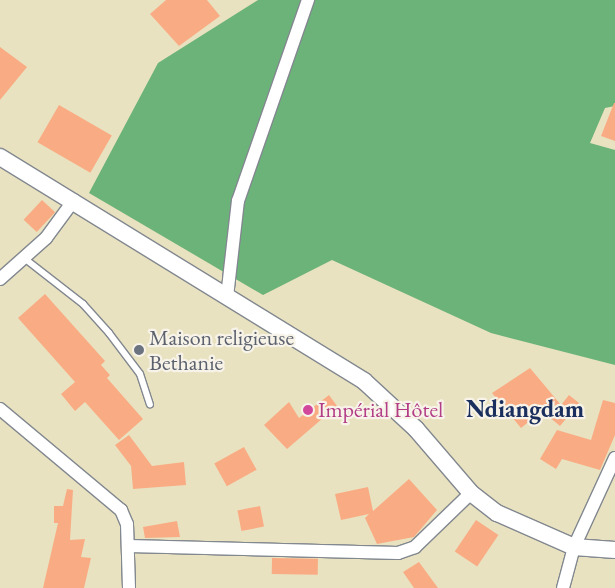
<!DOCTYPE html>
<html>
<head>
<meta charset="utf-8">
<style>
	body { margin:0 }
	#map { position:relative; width:615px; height:588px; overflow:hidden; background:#e9e2c0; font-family:"EB Garamond",serif }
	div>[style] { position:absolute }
	.forest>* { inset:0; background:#6cb379 }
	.building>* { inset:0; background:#f9ac84; transform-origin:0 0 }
	.roads { filter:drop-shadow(1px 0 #82888f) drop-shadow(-1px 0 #82888f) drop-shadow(0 1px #82888f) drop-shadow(0 -1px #82888f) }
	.service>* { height:6px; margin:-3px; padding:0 3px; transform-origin:3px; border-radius:3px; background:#fff }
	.minor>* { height:12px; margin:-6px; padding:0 6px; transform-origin:6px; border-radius:6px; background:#fff }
	.tertiary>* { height:16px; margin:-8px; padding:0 8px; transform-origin:8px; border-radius:8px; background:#fff }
	.dots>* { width:14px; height:14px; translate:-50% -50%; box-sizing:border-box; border:2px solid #f7f3e8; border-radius:50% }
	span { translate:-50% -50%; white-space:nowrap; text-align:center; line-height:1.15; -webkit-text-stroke:4.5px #f7f3e8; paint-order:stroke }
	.worship-label { font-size:22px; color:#5b616d }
	.left { translate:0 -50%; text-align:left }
	.hotel-label { font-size:22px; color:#b23c85 }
	.neighbourhood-label { font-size:24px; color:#1b2f5e; font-weight:700 }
</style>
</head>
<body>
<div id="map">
	<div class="forest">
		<div style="clip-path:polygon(258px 0,615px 0,615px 106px,605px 108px,590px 143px,615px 150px,615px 365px,491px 333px,332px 260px,263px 295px,89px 193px,158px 63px)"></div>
	</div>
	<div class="building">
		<div style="clip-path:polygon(166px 0,207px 0,220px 16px,179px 46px,150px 14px)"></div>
		<div style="clip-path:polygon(0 47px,27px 67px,0 100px)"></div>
		<div style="clip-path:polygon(614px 103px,615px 103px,615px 141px,601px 136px)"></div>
		<div style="left:59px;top:105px;width:61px;height:43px;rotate:30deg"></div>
		<div style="left:42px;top:200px;width:18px;height:27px;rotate:43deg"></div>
		<div style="clip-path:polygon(45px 294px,105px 361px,101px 365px,110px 375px,107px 378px,143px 419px,119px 440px,85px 402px,75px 411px,61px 394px,75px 382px,18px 318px)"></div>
		<div style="clip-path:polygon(530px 368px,561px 405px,569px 395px,579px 403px,560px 426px,542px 411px,521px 428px,492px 393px)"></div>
		<div style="clip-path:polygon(329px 395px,337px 406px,287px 449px,264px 425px,289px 402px,299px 418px)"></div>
		<div style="clip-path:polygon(603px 400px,615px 403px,615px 435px,600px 470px,562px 459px,556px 469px,540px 459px,557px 430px,591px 440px)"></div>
		<div style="clip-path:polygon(129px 435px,152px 466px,184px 462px,186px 485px,133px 489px,131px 466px,115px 445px)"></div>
		<div style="left:244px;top:447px;width:26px;height:34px;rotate:61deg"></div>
		<div style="clip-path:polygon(409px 479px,437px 510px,414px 537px,377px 544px,365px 518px,369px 514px,341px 520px,335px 494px,368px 487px,373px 511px)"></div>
		<div style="clip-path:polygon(67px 489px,73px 490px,70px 540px,85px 539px,81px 557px,91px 558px,84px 588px,43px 588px,58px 523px,54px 523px,54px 506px,63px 506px)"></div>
		<div style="left:260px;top:506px;width:21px;height:23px;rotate:79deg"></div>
		<div style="left:476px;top:520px;width:27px;height:38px;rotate:34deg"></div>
		<div style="clip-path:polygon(177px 521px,180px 537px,145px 538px,143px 527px)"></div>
		<div style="left:272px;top:558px;width:46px;height:16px;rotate:1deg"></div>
		<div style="clip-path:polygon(419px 562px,438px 588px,414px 588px,403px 572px)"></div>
	</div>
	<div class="roads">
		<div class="service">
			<div style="left:24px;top:258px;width:75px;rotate:37.9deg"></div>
			<div style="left:83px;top:304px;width:39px;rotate:48deg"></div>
			<div style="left:109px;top:333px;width:51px;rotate:52.9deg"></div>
			<div style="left:140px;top:374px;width:32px;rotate:72deg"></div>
		</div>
		<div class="minor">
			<div style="left:0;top:279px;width:62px;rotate:-41.7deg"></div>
			<div style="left:46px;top:238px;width:47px;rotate:-53.6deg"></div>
			<div style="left:227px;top:297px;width:97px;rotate:-83.5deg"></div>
			<div style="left:238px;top:201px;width:213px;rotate:-70.8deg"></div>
			<div style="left:0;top:409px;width:158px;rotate:39.9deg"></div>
			<div style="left:121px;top:510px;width:15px;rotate:67deg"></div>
			<div style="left:127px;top:524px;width:64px;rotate:88.2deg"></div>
			<div style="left:129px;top:546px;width:269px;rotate:1.5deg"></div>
			<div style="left:398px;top:553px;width:18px;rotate:-19deg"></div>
			<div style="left:415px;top:547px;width:78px;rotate:-44deg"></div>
			<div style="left:563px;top:588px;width:42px;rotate:-75deg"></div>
			<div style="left:574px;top:547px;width:98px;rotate:-65.3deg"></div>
		</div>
		<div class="tertiary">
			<div style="left:0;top:157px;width:427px;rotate:31.6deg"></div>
			<div style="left:364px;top:381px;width:71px;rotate:42.7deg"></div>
			<div style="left:416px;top:429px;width:84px;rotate:49.3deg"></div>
			<div style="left:471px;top:493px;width:33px;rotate:38deg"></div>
			<div style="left:497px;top:513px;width:84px;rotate:23.8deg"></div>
			<div style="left:574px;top:547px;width:41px;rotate:4.2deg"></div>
		</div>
	</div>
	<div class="dots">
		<div style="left:139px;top:350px;background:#6b7280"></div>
		<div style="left:308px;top:410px;background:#d1479c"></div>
	</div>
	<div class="worship-label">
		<span class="left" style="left:149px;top:350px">Maison religieuse<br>Bethanie</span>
	</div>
	<div class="hotel-label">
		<span class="left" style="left:318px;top:410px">Impérial Hôtel</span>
	</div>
	<div class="neighbourhood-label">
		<span style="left:525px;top:409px">Ndiangdam</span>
	</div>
</div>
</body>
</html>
